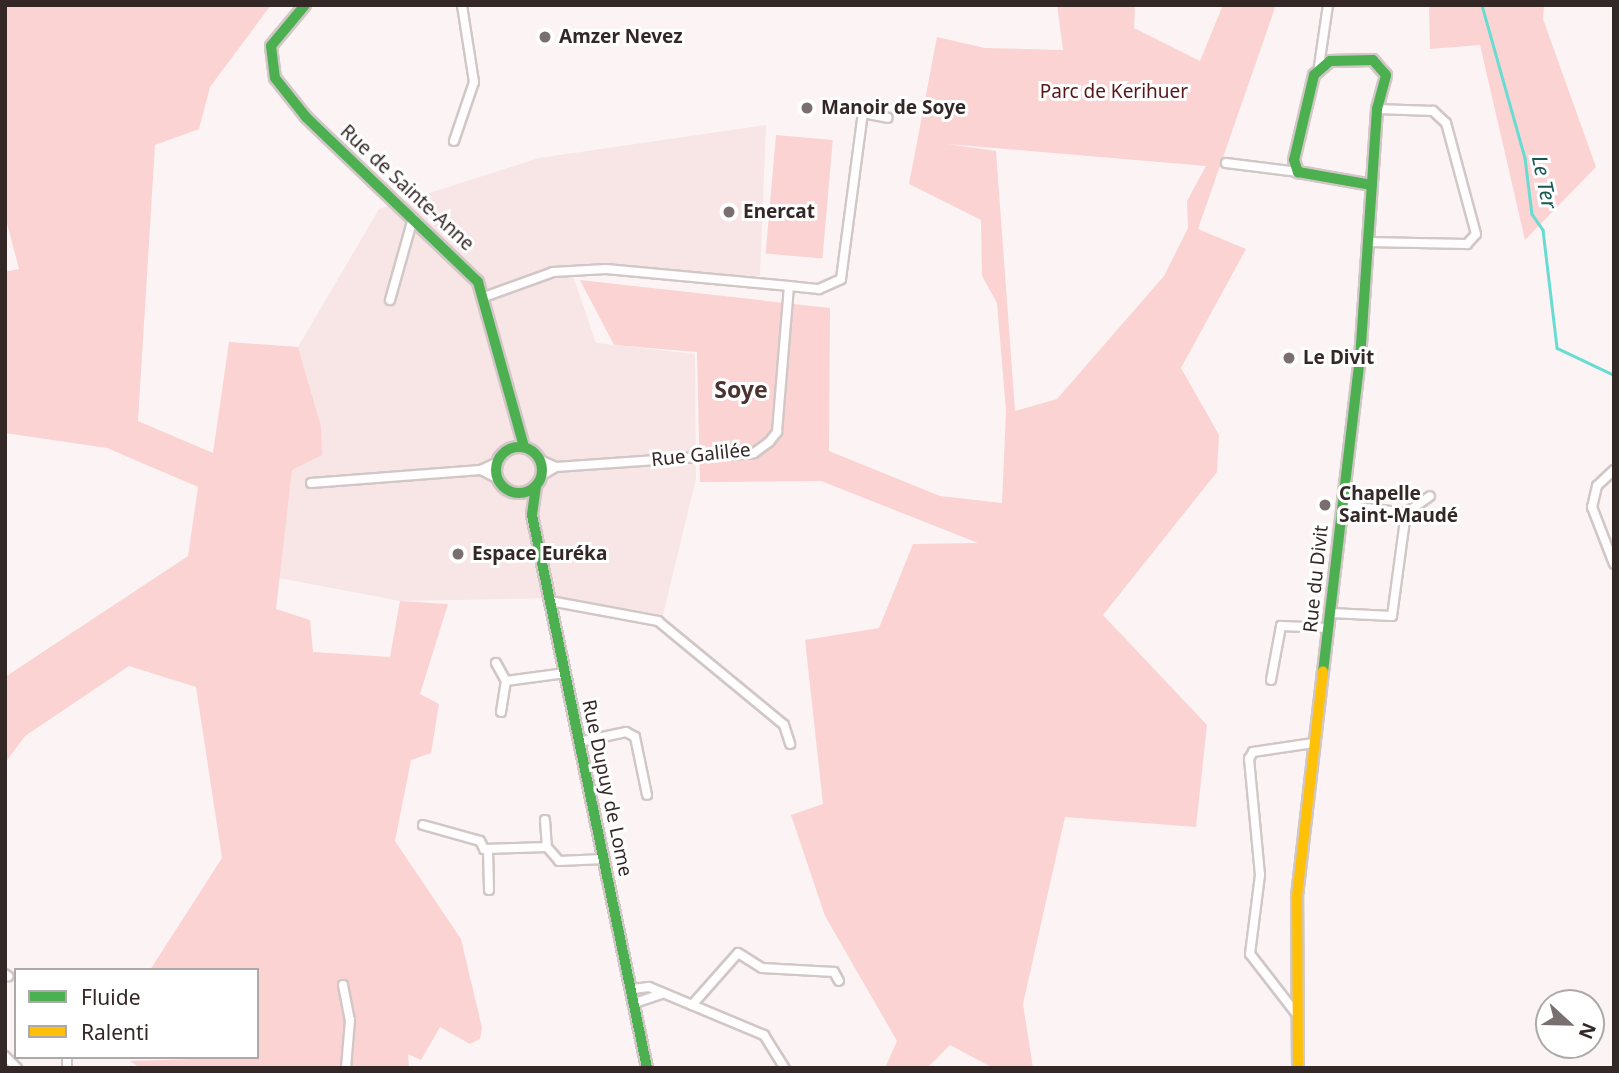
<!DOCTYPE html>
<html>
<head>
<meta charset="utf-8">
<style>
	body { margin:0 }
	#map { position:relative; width:1619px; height:1073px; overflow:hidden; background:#fcf4f4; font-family:"Noto Sans",sans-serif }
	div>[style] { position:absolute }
	.built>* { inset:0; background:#f7e6e5 }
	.green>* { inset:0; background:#fad3d2; transform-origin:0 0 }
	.stream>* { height:2.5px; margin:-1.25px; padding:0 1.25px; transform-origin:1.25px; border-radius:1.25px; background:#69dcd2 }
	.roads { filter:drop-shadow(2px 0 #d1c7c6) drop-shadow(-2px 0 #d1c7c6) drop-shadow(0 2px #d1c7c6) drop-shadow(0 -2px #d1c7c6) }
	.street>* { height:8px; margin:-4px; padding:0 4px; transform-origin:4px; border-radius:4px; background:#fffdfd }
	.fast>* { height:10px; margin:-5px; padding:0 5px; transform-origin:5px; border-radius:5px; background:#4caf50 }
	.fast>.ring { margin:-5px; padding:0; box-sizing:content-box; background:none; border:10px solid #4caf50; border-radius:50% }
	.slow>* { height:10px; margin:-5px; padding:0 5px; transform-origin:5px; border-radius:5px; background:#ffc107 }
	.dots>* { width:19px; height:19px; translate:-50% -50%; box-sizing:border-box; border:4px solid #fff; border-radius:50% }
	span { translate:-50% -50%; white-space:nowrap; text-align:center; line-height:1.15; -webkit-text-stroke:6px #fff; paint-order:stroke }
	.poi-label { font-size:19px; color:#342827; font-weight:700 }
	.left { translate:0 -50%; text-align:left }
	.park-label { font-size:19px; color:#561519 }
	.street-label { font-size:19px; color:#342827 }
	.water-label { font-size:21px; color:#185852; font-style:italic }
	.quarter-label { font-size:23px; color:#4c3332; font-weight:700 }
	.frame { position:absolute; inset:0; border:7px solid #342827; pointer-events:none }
	.legend { position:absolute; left:14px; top:968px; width:245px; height:91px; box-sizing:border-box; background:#fff; border:2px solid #aea9a9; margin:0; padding:9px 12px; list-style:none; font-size:21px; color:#342827 }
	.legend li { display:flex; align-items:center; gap:14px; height:35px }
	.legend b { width:35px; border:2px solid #aea9a9 }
	.north { position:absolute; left:1535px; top:989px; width:70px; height:70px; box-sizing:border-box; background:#fff; border:2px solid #aea9a9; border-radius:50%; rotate:112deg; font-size:19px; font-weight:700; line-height:28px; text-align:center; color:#342827 }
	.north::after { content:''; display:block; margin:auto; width:24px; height:32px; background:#7a6f6f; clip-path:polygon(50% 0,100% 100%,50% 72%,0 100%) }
</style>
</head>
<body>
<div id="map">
	<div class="built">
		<div style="clip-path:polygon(766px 125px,760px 276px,571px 270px,596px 343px,695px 354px,696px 479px,663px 615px,566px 598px,400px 601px,279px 578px,292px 470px,321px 426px,298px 347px,379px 209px,539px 158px)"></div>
	</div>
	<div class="green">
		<div style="clip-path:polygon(5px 5px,271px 5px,210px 87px,199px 129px,155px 145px,138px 421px,213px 453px,229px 342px,298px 347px,321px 426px,322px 455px,292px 470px,276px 609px,310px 620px,313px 652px,390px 657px,400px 601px,448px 604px,420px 694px,439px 704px,431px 753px,411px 760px,395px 841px,461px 939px,482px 1028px,480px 1039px,470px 1044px,440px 1027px,421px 1060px,408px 1054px,409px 1068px,140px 1068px,130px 1061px,257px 1057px,257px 970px,150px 970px,222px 858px,196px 687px,129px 666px,25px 736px,5px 763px,5px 677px,188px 556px,198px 487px,107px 448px,5px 433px,5px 272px,19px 269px,5px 216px)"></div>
		<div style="clip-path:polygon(evenodd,1057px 5px,1135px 5px,1134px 28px,1200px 61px,1223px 5px,1276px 5px,1198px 229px,1246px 249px,1181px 368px,1219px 435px,1217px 472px,1103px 615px,1207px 725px,1196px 827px,1065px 817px,1023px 1004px,1033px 1068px,993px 1068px,950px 1045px,927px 1068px,885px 1068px,897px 1041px,825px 916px,791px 815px,823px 804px,805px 640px,879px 628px,913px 544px,978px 543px,821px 481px,700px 482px,697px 352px,614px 345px,580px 280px,830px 308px,829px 451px,940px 496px,1002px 503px,1006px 411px,997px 303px,982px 276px,981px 220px,909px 184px,937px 37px,985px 48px,1063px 50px,1057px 5px,947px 144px,1206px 166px,1187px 201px,1188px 228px,1164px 276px,1057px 399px,1015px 411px,996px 151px,947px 144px)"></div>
		<div style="clip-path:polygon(1429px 5px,1544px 5px,1543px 19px,1596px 167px,1525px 240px,1480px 45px,1430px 49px)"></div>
		<div style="left:776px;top:135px;width:57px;height:119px;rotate:5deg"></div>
	</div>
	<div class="stream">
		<div style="left:1482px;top:5px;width:159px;rotate:74.3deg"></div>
		<div style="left:1525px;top:158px;width:56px;rotate:82.9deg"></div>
		<div style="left:1532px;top:214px;width:19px;rotate:55deg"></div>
		<div style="left:1543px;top:230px;width:119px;rotate:83.2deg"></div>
		<div style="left:1557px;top:348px;width:63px;rotate:25.3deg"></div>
	</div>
	<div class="roads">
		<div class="street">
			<div style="left:1319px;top:66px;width:62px;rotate:-81.6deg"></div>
			<div style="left:454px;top:141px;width:62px;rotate:-71.3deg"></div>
			<div style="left:474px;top:82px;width:78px;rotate:-98.9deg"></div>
			<div style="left:1226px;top:163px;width:73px;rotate:7.1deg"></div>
			<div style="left:1368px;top:242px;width:99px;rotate:1.2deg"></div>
			<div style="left:1467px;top:244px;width:13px;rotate:-48deg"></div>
			<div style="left:1476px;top:234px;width:115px;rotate:-105.1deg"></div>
			<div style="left:1446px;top:123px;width:18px;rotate:-137deg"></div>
			<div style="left:1433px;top:111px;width:56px;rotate:-178deg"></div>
			<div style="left:484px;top:297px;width:73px;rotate:-19.9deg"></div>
			<div style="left:553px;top:272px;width:53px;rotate:-3.2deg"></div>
			<div style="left:606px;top:269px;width:184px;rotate:5.3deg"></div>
			<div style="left:390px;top:300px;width:85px;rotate:-74.3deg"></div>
			<div style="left:540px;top:460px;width:17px;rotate:24deg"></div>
			<div style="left:481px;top:470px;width:18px;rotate:27deg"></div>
			<div style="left:1614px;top:470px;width:23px;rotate:137deg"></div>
			<div style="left:1597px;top:486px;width:22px;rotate:103deg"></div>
			<div style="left:1592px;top:507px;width:61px;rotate:68.9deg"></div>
			<div style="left:542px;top:475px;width:16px;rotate:-30deg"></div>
			<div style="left:556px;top:467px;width:198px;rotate:-4deg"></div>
			<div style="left:754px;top:453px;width:19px;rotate:-36deg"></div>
			<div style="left:769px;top:442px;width:13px;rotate:-51deg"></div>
			<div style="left:777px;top:432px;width:146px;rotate:-85.3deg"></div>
			<div style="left:789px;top:286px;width:30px;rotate:6deg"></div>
			<div style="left:819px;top:289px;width:24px;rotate:-24deg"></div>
			<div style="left:841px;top:279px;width:167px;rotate:-82.5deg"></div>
			<div style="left:863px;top:113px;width:25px;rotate:11deg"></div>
			<div style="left:311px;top:483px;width:170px;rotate:-4.4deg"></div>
			<div style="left:481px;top:470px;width:19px;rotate:-25deg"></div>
			<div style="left:1406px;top:513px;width:29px;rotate:-35deg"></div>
			<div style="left:550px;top:601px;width:110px;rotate:10.5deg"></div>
			<div style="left:658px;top:621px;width:163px;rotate:39.5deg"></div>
			<div style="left:784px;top:725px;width:20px;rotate:72deg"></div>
			<div style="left:1331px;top:613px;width:61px;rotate:2.8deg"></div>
			<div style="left:1392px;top:616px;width:104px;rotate:-82.3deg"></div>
			<div style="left:1406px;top:513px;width:64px;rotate:-172.9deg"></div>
			<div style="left:496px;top:663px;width:21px;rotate:61deg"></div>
			<div style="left:506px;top:681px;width:60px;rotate:-7.7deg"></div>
			<div style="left:1271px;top:680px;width:55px;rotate:-79.5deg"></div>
			<div style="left:1281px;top:626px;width:48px;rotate:2.4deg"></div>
			<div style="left:501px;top:712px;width:31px;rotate:-81deg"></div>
			<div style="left:579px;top:742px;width:48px;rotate:-12deg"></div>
			<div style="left:626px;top:732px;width:10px;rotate:29deg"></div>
			<div style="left:635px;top:737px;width:59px;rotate:78.3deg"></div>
			<div style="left:545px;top:820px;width:27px;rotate:86deg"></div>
			<div style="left:423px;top:825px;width:59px;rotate:15.7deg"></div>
			<div style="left:480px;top:841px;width:9px;rotate:63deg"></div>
			<div style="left:484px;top:849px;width:63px;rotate:-1.8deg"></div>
			<div style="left:547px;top:847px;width:18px;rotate:49deg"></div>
			<div style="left:559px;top:861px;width:45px;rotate:-2.5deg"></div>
			<div style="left:488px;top:849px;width:41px;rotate:88.6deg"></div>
			<div style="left:5px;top:974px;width:4px;rotate:34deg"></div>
			<div style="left:343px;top:985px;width:36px;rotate:79deg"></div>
			<div style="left:350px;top:1020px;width:48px;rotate:94.8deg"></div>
			<div style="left:632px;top:989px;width:17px;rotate:-7deg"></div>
			<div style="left:649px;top:987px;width:125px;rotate:22.7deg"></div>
			<div style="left:764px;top:1035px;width:39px;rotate:58deg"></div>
			<div style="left:635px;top:1003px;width:28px;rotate:-19deg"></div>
			<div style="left:692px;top:1005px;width:69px;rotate:-48.5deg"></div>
			<div style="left:738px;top:953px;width:28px;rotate:32deg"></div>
			<div style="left:762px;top:968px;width:72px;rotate:3.2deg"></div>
			<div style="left:834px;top:972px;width:10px;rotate:61deg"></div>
			<div style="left:1295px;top:1012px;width:73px;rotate:-127.8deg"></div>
			<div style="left:1250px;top:954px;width:80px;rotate:-82.8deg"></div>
			<div style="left:1260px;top:875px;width:117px;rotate:-95.4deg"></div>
			<div style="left:1249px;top:759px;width:8px;rotate:-60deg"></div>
			<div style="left:1253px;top:752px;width:61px;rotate:-8.5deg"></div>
			<div style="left:5px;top:1056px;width:17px;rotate:45deg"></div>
			<div style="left:67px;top:1068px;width:11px;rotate:-90deg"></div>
		</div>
		<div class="fast">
			<div style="left:305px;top:5px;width:53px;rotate:129.7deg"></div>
			<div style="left:271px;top:46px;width:32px;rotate:83deg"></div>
			<div style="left:275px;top:78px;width:50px;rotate:51.5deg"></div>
			<div style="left:306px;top:117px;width:238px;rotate:43.8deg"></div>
			<div style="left:478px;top:282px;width:171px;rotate:74.4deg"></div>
			<div class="ring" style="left:496px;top:447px;width:36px;height:36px"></div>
			<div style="left:536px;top:486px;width:29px;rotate:98deg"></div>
			<div style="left:532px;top:515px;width:565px;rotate:78.25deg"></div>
			<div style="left:1323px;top:672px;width:315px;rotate:-83.3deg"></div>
			<div style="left:1360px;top:359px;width:251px;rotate:-86.1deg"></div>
			<div style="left:1377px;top:109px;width:35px;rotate:-75deg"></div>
			<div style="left:1386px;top:75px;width:20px;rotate:-131deg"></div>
			<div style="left:1373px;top:60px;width:43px;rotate:178.7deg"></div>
			<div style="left:1330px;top:61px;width:21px;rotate:139deg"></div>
			<div style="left:1314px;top:75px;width:87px;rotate:103.2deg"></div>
			<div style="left:1294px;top:160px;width:13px;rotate:72deg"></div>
			<div style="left:1298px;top:172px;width:75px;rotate:10deg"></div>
		</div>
		<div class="slow">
			<div style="left:1298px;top:1068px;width:172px;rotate:-90.3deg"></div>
			<div style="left:1297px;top:896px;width:226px;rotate:-83.4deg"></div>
		</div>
	</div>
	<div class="dots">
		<div style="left:545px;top:37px;background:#7a6f6f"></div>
		<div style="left:807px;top:108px;background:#7a6f6f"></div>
		<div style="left:729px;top:212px;background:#7a6f6f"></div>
		<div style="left:1289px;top:358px;background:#7a6f6f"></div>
		<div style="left:1325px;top:505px;background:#7a6f6f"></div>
		<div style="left:458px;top:554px;background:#7a6f6f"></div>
	</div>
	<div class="poi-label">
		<span class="left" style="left:559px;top:37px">Amzer Nevez</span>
		<span class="left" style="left:821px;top:108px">Manoir de Soye</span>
		<span class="left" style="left:743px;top:212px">Enercat</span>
		<span class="left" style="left:1303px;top:358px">Le Divit</span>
		<span class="left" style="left:1339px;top:505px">Chapelle<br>Saint-Maudé</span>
		<span class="left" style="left:472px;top:554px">Espace Euréka</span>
	</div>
	<div class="park-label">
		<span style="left:1114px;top:92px">Parc de Kerihuer</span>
	</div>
	<div class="street-label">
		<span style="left:407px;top:188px;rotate:43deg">Rue de Sainte-Anne</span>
		<span style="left:701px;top:455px;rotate:-6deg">Rue Galilée</span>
		<span style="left:1316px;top:579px;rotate:-84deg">Rue du Divit</span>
		<span style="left:607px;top:788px;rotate:78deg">Rue Dupuy de Lome</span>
	</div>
	<div class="water-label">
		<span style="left:1545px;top:182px;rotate:78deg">Le Ter</span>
	</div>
	<div class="quarter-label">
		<span style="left:741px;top:389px">Soye</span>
	</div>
	<div class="frame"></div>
	<ul class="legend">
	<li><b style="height:9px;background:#4caf50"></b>Fluide</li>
	<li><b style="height:9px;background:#ffc107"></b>Ralenti</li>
	</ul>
	<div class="north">N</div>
</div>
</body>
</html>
